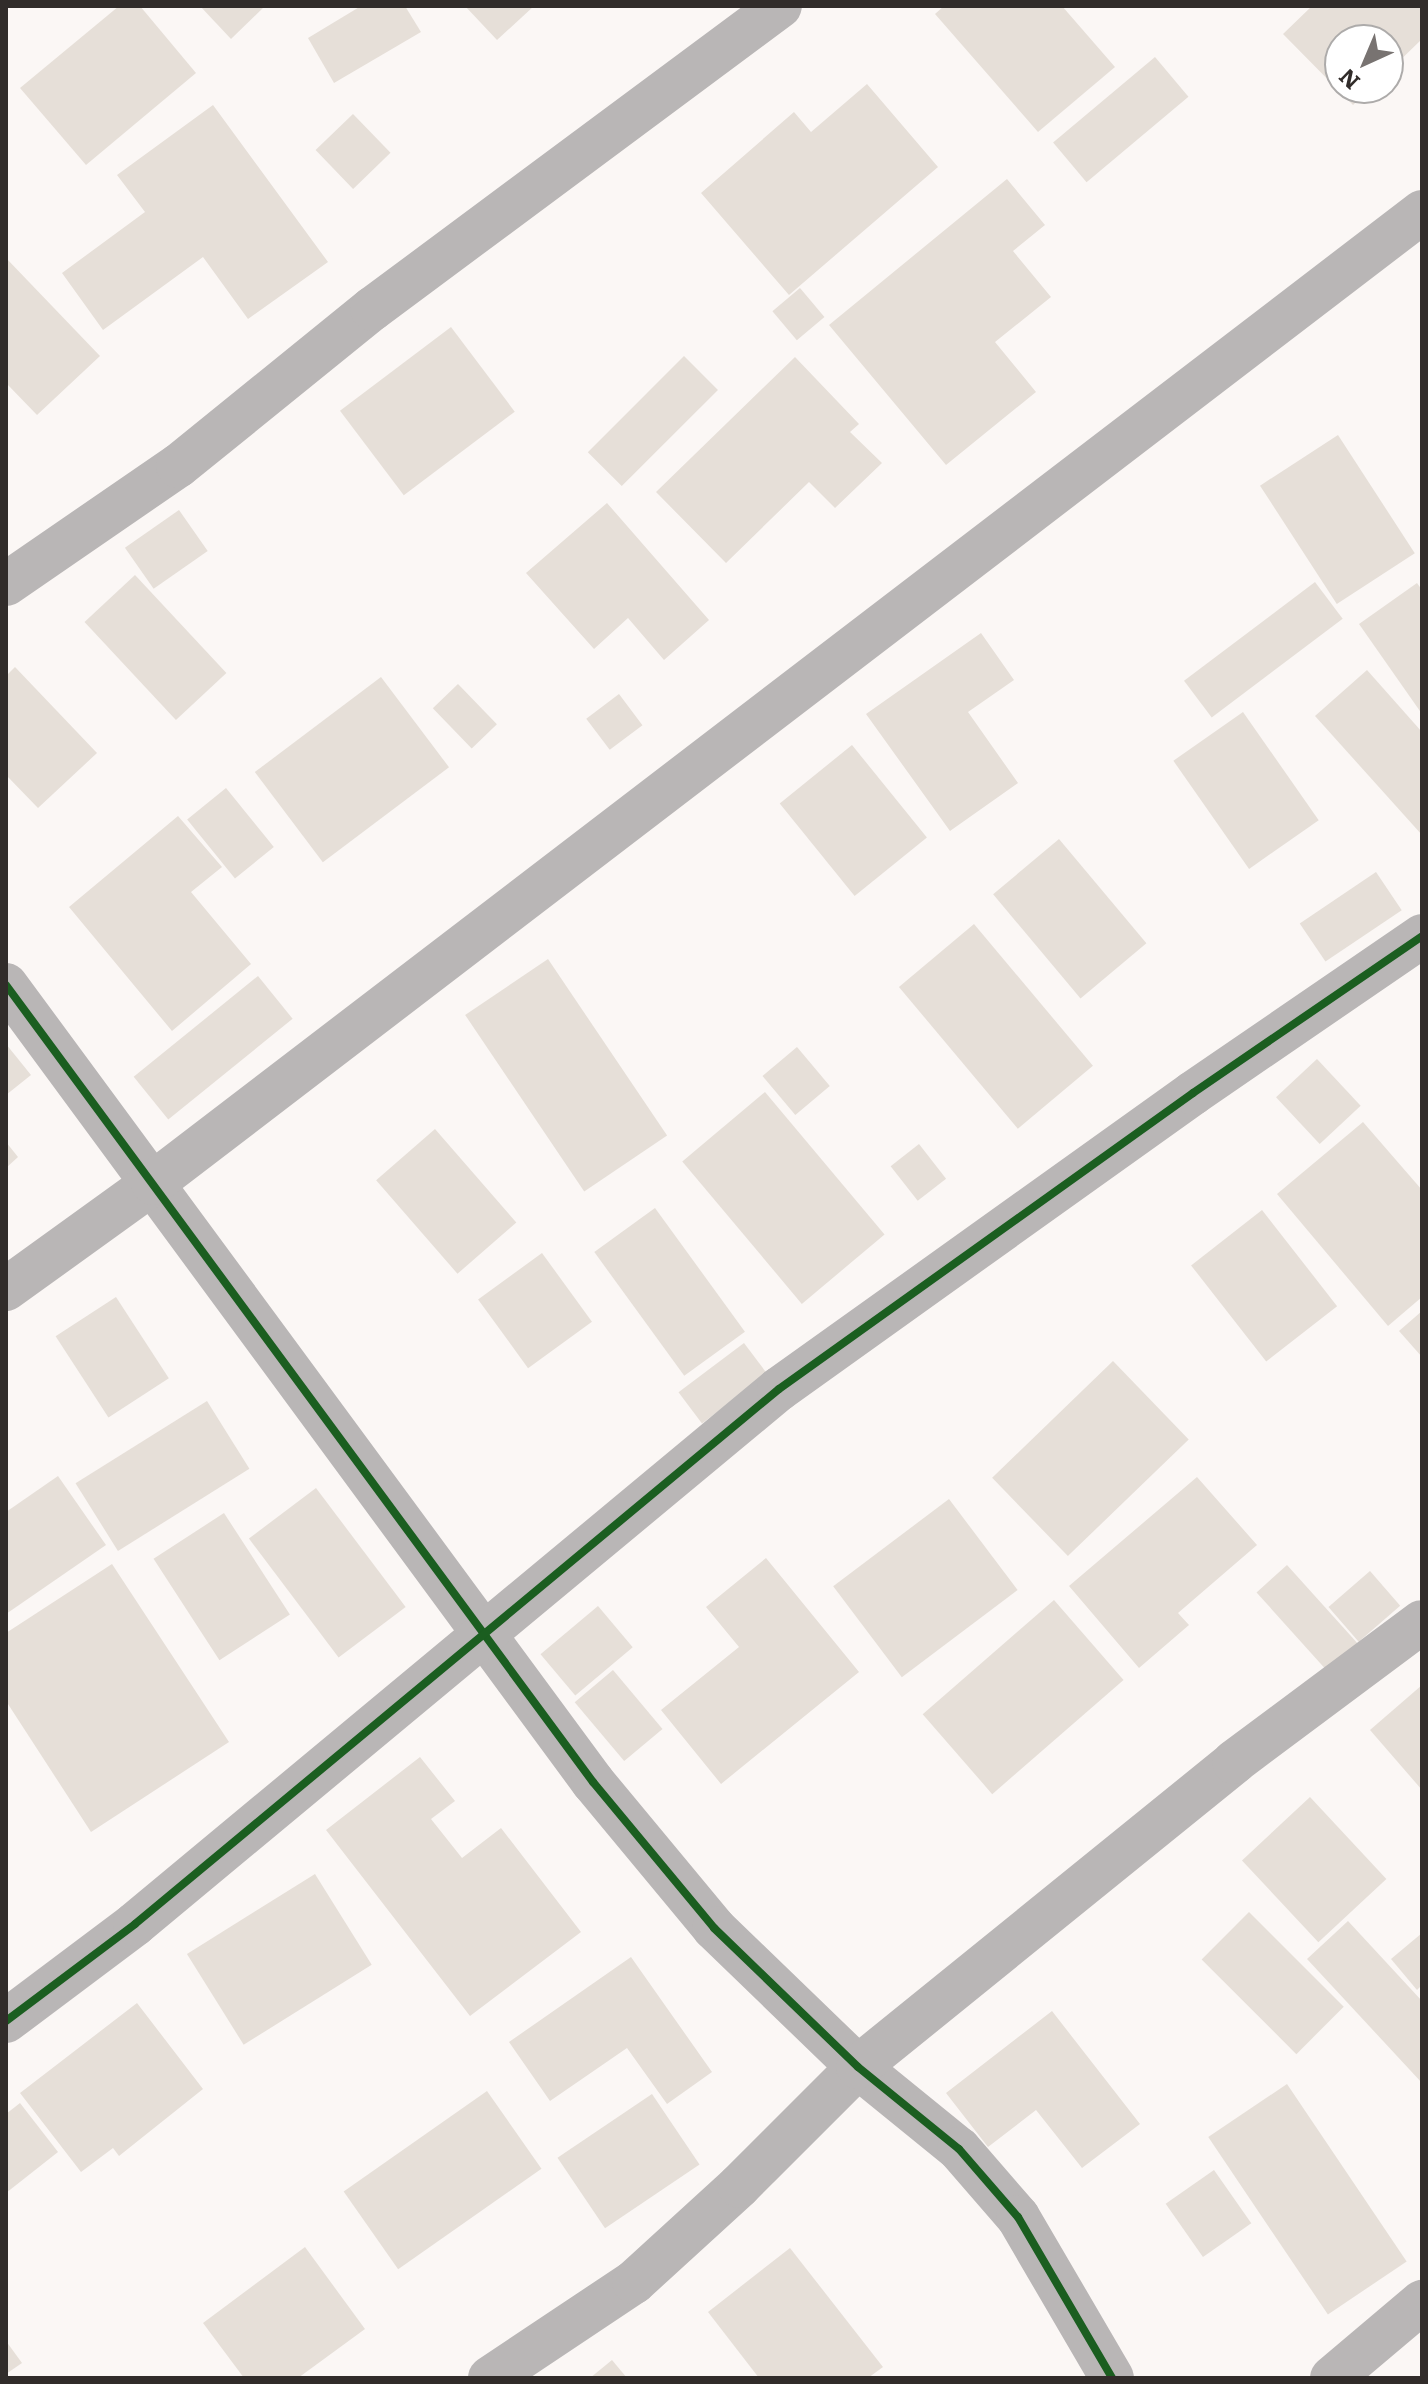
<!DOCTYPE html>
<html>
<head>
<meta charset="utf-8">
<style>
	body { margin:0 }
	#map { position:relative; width:1428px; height:2384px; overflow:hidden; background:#fbf7f5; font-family:Literata,serif }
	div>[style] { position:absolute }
	.building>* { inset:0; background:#e6dfd8; transform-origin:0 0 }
	.street>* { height:44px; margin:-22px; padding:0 22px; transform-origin:22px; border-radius:22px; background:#b9b6b6 }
	.cycleway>* { height:8px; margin:-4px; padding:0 4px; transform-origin:4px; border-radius:4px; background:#1b5e20 }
	span { translate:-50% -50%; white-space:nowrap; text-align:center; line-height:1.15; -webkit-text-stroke:7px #fff; paint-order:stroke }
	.frame { position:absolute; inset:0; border:8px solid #312c2a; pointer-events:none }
	.north { position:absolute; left:1324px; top:24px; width:80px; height:80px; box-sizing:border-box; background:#fff; border:2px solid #adabaa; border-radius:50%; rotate:224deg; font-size:22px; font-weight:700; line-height:32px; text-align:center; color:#312c2a }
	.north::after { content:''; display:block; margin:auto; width:28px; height:36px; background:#787371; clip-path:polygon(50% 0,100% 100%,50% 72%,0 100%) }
</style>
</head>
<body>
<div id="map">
	<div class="building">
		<div style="clip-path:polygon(119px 6px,140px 6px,196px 73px,86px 165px,20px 88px)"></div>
		<div style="clip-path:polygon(200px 6px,265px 6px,231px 39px)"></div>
		<div style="clip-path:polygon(361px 6px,405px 6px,421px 32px,334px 83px,308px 38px)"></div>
		<div style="clip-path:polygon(465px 6px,534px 6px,497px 40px)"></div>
		<div style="clip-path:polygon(944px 6px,1062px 6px,1115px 67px,1038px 132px,935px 14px)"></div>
		<div style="clip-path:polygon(1312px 6px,1422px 6px,1422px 39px,1388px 72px,1388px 40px,1340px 40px,1340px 88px,1371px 88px,1353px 105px,1283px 34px)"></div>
		<div style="left:1155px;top:57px;width:52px;height:133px;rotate:50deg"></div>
		<div style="clip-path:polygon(867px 84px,938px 167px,789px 295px,701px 193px,794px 112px,811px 132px)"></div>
		<div style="clip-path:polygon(213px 105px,328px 262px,248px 319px,203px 257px,103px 330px,62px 273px,145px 212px,117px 175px)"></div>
		<div style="left:353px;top:114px;width:54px;height:52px;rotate:46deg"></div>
		<div style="clip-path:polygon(1007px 179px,1045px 225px,1013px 251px,1051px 297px,995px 342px,1036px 392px,946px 465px,829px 325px)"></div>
		<div style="clip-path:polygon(6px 258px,100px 356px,37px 415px,6px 383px)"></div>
		<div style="left:800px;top:288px;width:38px;height:36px;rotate:50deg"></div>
		<div style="left:451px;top:327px;width:106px;height:139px;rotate:53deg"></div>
		<div style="left:684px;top:356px;width:48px;height:136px;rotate:45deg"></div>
		<div style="clip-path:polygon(795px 357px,859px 424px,850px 432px,882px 463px,835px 508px,809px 482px,726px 563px,656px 492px)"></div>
		<div style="left:1338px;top:435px;width:141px;height:93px;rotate:57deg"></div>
		<div style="clip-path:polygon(607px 503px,709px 620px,664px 660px,628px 618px,594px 649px,526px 573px)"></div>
		<div style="left:179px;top:510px;width:50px;height:66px;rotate:55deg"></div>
		<div style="left:135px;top:575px;width:134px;height:69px;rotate:47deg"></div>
		<div style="left:1315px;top:582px;width:46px;height:164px;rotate:53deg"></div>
		<div style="clip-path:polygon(1417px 583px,1422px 590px,1422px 714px,1359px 624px)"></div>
		<div style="clip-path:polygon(981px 633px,1014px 680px,968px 712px,1018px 783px,950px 831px,866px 714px)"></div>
		<div style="clip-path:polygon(15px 667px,97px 753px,38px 808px,6px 775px,6px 676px)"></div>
		<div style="clip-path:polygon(1367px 670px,1422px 732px,1422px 835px,1315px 716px)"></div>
		<div style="left:381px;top:677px;width:113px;height:158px;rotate:53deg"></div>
		<div style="left:458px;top:684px;width:56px;height:35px;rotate:46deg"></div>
		<div style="left:619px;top:694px;width:39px;height:41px;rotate:53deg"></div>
		<div style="left:1243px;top:712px;width:132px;height:85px;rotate:55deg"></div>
		<div style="left:852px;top:745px;width:119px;height:93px;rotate:51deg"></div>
		<div style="left:226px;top:788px;width:76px;height:50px;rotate:51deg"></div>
		<div style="clip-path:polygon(178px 816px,222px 867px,191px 892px,251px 964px,172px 1031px,69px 907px)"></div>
		<div style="left:1059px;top:839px;width:136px;height:86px;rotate:50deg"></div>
		<div style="left:1376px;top:872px;width:46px;height:92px;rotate:56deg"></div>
		<div style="left:974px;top:924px;width:185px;height:98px;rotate:50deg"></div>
		<div style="left:548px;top:959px;width:213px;height:100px;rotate:56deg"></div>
		<div style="left:258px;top:976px;width:55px;height:160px;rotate:51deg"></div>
		<div style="clip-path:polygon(6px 1044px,31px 1075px,6px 1095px)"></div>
		<div style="left:797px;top:1047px;width:51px;height:45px;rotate:50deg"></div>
		<div style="left:1317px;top:1059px;width:64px;height:56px;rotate:47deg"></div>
		<div style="left:765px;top:1092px;width:186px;height:108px;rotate:50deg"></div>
		<div style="clip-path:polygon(1363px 1122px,1422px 1190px,1422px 1297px,1388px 1326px,1277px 1194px)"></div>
		<div style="left:435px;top:1129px;width:124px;height:78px;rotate:49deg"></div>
		<div style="clip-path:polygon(6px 1142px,18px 1157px,6px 1168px)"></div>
		<div style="left:919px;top:1144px;width:44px;height:36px;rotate:52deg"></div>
		<div style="left:655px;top:1208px;width:153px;height:75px;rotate:54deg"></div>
		<div style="left:1262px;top:1210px;width:122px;height:90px;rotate:52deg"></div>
		<div style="left:542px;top:1253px;width:85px;height:79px;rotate:54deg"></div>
		<div style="left:116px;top:1297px;width:97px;height:72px;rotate:57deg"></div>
		<div style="clip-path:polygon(1422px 1311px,1422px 1357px,1399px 1331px)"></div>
		<div style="left:744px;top:1343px;width:39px;height:82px;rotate:53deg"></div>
		<div style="left:1113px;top:1361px;width:109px;height:168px;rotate:46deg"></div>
		<div style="left:207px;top:1401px;width:80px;height:155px;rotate:58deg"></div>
		<div style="clip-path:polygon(58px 1476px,106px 1545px,6px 1614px,6px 1512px)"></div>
		<div style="clip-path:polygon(1197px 1477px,1257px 1545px,1178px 1613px,1189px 1625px,1139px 1668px,1069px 1586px)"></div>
		<div style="left:316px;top:1488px;width:149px;height:84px;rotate:53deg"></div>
		<div style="left:949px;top:1499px;width:114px;height:145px;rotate:53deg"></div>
		<div style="left:224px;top:1513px;width:121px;height:84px;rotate:57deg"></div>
		<div style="clip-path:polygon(766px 1558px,859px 1672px,721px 1784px,661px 1710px,739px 1647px,706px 1607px)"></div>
		<div style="clip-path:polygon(112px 1564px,229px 1742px,91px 1832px,6px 1701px,6px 1633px)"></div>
		<div style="left:1287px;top:1565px;width:108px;height:41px;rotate:48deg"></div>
		<div style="left:1370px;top:1571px;width:46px;height:55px;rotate:49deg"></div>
		<div style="left:1054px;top:1600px;width:106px;height:174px;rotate:49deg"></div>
		<div style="left:598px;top:1606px;width:54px;height:75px;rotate:50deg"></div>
		<div style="left:613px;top:1670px;width:77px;height:50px;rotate:50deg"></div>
		<div style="clip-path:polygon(1422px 1685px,1422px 1790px,1370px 1730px)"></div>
		<div style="clip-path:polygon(420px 1757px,455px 1801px,431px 1819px,462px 1858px,501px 1828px,581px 1932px,470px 2016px,326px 1830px)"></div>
		<div style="left:1310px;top:1797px;width:112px;height:93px;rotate:47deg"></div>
		<div style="left:315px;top:1874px;width:107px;height:151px;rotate:58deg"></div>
		<div style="left:1249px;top:1912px;width:134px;height:67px;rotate:45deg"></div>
		<div style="clip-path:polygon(1348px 1921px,1422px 2001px,1422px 2083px,1307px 1959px)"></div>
		<div style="clip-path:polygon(1422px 1933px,1422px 1985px,1417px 1990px,1391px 1959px)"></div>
		<div style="clip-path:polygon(631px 1957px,712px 2072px,667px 2104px,627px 2048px,550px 2101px,509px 2042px)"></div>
		<div style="clip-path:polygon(137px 2003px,203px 2089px,119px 2156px,113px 2148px,81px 2172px,20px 2093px)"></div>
		<div style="clip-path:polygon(1052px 2011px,1140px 2124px,1082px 2168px,1036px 2110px,988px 2147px,946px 2093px)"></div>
		<div style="left:1287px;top:2084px;width:214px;height:95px;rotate:56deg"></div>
		<div style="left:487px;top:2091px;width:95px;height:175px;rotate:55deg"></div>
		<div style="left:652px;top:2094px;width:85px;height:114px;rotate:56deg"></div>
		<div style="clip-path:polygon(20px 2103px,58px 2152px,6px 2193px,6px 2114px)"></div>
		<div style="left:1214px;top:2170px;width:65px;height:59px;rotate:55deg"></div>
		<div style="clip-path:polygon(305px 2247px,365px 2329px,298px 2378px,244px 2378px,203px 2323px)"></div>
		<div style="clip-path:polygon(790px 2248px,883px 2367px,868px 2378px,759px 2378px,708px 2312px)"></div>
		<div style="clip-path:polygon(6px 2341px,22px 2363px,6px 2374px)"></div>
		<div style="clip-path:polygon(612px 2360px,627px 2378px,590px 2378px)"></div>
	</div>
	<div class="street">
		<div style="left:6px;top:584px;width:209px;rotate:-34.5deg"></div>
		<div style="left:178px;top:466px;width:250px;rotate:-39deg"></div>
		<div style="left:372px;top:309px;width:508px;rotate:-36.6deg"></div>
		<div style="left:6px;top:985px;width:990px;rotate:53.63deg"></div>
		<div style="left:593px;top:1782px;width:190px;rotate:50.3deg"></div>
		<div style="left:714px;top:1928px;width:200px;rotate:44deg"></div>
		<div style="left:858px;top:2067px;width:130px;rotate:39.1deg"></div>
		<div style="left:959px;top:2149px;width:90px;rotate:49.1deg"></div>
		<div style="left:1018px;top:2217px;width:186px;rotate:59.7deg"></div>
		<div style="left:6px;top:1289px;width:181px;rotate:-35.8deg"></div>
		<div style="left:153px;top:1183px;width:1598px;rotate:-37.42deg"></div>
		<div style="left:6px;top:2021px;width:161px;rotate:-36.9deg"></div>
		<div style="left:135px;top:1924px;width:837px;rotate:-39.72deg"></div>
		<div style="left:779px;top:1389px;width:509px;rotate:-35.56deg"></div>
		<div style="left:1193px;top:1093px;width:278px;rotate:-34.4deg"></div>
		<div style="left:490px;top:2378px;width:173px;rotate:-33.7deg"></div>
		<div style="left:634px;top:2282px;width:142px;rotate:-42.4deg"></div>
		<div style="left:739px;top:2186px;width:168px;rotate:-45deg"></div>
		<div style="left:858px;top:2067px;width:484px;rotate:-39deg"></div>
		<div style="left:1234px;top:1762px;width:234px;rotate:-36.7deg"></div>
		<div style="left:1332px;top:2378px;width:118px;rotate:-40.2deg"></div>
	</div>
	<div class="cycleway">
		<div style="left:6px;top:985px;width:990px;rotate:53.63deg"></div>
		<div style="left:593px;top:1782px;width:190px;rotate:50.3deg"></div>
		<div style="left:714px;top:1928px;width:200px;rotate:44deg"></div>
		<div style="left:858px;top:2067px;width:130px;rotate:39.1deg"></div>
		<div style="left:959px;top:2149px;width:90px;rotate:49.1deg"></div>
		<div style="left:1018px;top:2217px;width:186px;rotate:59.7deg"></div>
		<div style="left:6px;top:2021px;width:161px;rotate:-36.9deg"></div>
		<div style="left:135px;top:1924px;width:837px;rotate:-39.72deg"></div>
		<div style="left:779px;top:1389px;width:509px;rotate:-35.56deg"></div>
		<div style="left:1193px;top:1093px;width:278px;rotate:-34.4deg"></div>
	</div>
	<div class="frame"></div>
	<div class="north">N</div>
</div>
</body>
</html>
